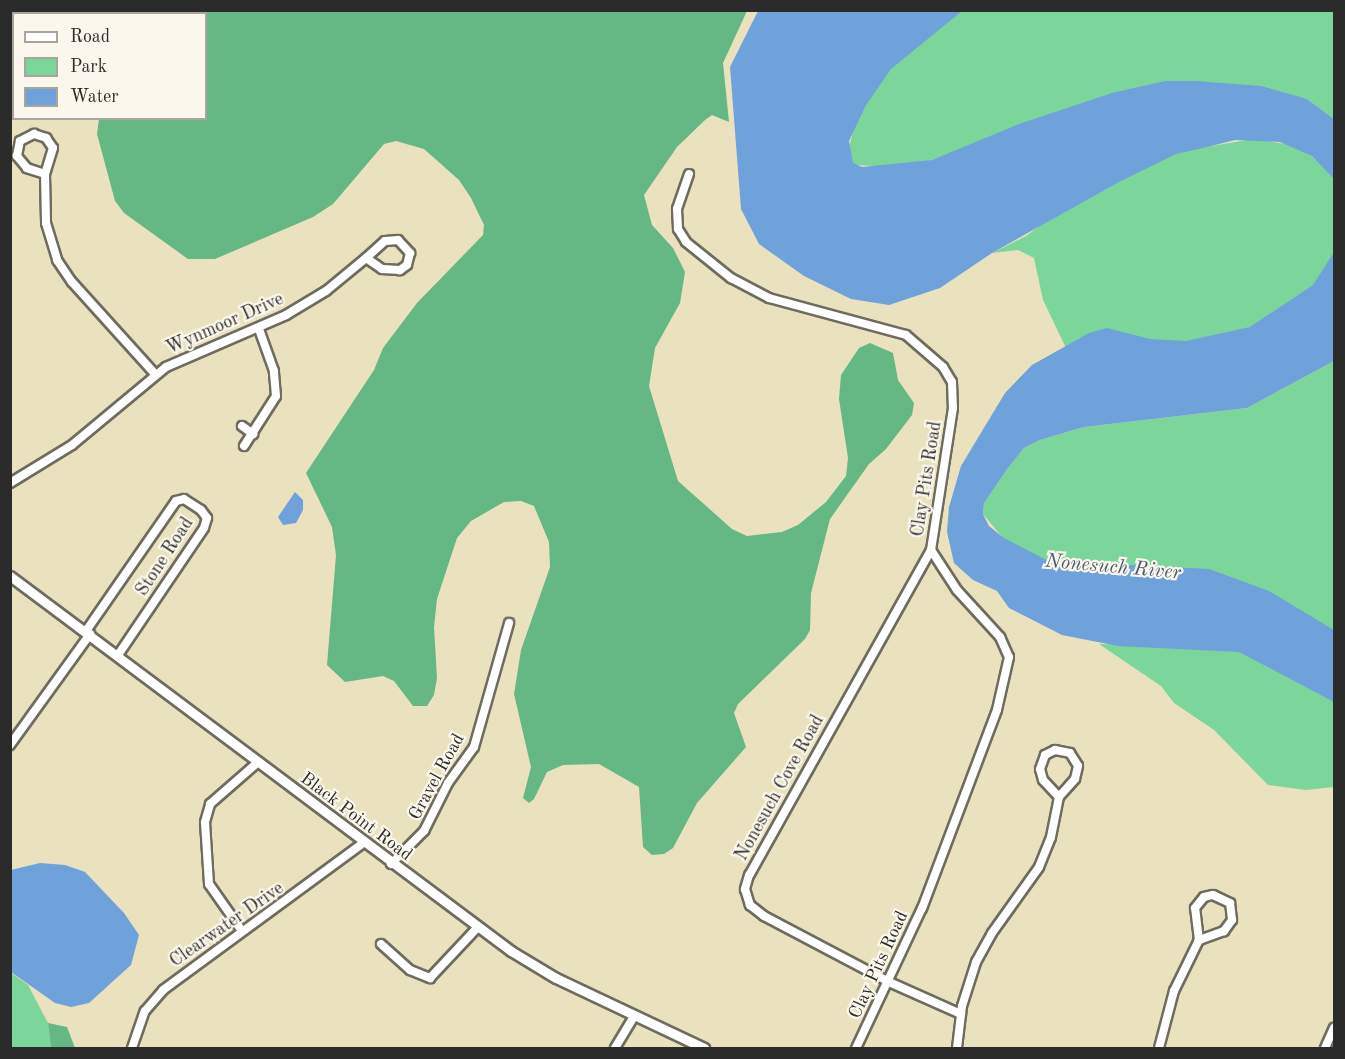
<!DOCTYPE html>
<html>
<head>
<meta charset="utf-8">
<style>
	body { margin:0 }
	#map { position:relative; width:1345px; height:1059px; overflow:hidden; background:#eae1bf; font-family:"Old Standard TT",serif }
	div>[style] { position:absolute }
	.green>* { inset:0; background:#7cd69c }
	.forest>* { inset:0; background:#65b784 }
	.water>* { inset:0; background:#6fa1da }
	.roads { filter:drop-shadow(2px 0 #6e6b5f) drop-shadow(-2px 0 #6e6b5f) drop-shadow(0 2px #6e6b5f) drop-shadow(0 -2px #6e6b5f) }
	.minor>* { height:8px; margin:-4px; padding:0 4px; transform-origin:4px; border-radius:4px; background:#fff }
	.major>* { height:9px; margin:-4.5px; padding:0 4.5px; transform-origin:4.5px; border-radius:4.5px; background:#fff }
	span { translate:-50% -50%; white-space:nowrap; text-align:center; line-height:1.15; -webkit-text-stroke:4.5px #fbf7ec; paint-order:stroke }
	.street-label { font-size:18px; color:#2b2b2b }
	.water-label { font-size:20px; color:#465a71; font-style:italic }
	.frame { position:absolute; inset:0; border:12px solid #2b2b2b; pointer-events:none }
	.legend { position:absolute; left:12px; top:12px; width:195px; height:108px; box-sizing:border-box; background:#fbf7ec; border:2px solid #a8a59f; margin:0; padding:8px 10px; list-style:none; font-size:18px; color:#2b2b2b }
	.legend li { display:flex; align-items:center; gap:12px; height:30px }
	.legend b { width:30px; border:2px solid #a8a59f }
</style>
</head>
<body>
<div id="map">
	<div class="green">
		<div style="clip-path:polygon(959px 11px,1334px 11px,1334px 119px,1307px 99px,1166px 81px,932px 160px,899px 167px,852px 165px,848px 150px,857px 117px,887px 71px)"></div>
		<div style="clip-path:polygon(1253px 139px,1292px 145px,1312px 156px,1333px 176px,1334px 256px,1327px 272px,1290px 309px,1229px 339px,1067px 350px,1043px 300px,1034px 258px,1018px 250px,992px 253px,1026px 236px,1069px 204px,1181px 151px)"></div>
		<div style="clip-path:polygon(1334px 361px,1334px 633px,1133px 569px,1071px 571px,1007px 543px,983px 514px,984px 503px,1008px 468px,1024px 448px,1040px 440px,1084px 427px,1247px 408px)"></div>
		<div style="clip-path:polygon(1099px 644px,1240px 648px,1334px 699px,1334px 787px,1306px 790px,1268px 785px,1214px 730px,1174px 703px,1161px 686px)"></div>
		<div style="clip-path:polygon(10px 972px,28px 985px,48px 1023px,51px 1048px,11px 1048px)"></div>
	</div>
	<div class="forest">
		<div style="clip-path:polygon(126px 11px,747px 11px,723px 63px,729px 122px,712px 115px,705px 120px,677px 147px,644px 195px,652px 225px,673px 248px,685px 272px,680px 303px,655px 348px,649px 386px,678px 481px,732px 529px,747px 536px,782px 532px,798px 525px,826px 502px,846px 476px,848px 458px,839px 399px,841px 375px,859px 348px,870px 343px,893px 353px,898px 380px,914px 403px,912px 415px,886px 449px,869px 464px,830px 519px,811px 593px,810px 630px,805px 639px,738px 704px,734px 713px,746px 747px,697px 803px,673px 848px,664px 854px,652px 855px,643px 847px,639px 787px,599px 764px,563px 765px,547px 772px,534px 799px,529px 803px,523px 798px,531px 767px,514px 694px,521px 650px,550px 567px,549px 542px,534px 506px,521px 501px,504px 502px,471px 521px,457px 538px,437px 599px,434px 627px,437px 678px,434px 695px,427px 706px,413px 706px,394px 681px,383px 676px,345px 682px,327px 665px,336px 555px,332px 527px,306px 473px,374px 370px,383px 348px,417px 303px,483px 235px,484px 225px,471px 198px,459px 180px,424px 149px,396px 141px,384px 144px,333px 204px,313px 217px,215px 259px,188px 259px,124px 213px,115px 201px,97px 134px,99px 119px,206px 118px,206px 14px,125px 13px)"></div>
		<div style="clip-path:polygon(48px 1023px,67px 1027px,75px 1048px,51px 1048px)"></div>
	</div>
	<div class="water">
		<div style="clip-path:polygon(758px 11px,962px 11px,891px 69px,866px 105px,849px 141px,853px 163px,862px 167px,932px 160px,1019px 124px,1112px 93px,1165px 81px,1195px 81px,1261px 86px,1307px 99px,1334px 119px,1334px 179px,1312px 156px,1280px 142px,1235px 140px,1203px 148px,1176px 154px,1119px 182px,992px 253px,940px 288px,889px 305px,851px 299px,804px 276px,759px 244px,741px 209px,730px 67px)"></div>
		<div style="clip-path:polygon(1334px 252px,1334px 361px,1247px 408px,1084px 427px,1040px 440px,1024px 448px,1008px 468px,984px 503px,983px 514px,989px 526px,1004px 538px,1060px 567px,1078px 571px,1132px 565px,1209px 569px,1269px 591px,1334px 630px,1334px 702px,1239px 652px,1118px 646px,1062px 635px,1009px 608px,997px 591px,973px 580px,954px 563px,947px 532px,949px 507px,961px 466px,1005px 393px,1032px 365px,1089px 333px,1107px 328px,1150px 339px,1186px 341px,1250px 327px,1313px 285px)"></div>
		<div style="clip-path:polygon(295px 492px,303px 500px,303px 510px,296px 523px,283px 525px,278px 517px)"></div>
		<div style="clip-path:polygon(40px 863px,65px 865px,85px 872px,124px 913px,139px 935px,131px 965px,89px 1003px,71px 1007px,55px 1003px,11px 972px,11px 870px)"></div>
	</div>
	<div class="roads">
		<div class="minor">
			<div style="left:69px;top:10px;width:3px;rotate:72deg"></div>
			<div style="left:34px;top:134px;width:13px;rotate:18deg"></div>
			<div style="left:46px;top:138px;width:12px;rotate:55deg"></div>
			<div style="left:53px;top:148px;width:27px;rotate:107deg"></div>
			<div style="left:45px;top:174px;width:19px;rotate:-162deg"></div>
			<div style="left:27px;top:168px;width:16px;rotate:-130deg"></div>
			<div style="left:17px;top:156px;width:15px;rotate:-79deg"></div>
			<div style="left:20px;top:141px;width:16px;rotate:-27deg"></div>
			<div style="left:45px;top:174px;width:49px;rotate:88.8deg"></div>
			<div style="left:46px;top:223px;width:39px;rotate:73deg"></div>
			<div style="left:57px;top:260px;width:27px;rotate:56deg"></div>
			<div style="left:72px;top:282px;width:124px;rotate:47.9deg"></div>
			<div style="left:689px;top:174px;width:37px;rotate:109deg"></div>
			<div style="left:677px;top:209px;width:20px;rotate:87deg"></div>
			<div style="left:678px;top:229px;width:15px;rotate:58deg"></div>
			<div style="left:686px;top:242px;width:58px;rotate:38.7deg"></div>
			<div style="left:731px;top:278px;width:43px;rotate:27.8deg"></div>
			<div style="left:769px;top:298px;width:142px;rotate:15.1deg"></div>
			<div style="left:906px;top:335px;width:49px;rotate:40.9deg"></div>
			<div style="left:943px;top:367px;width:17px;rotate:59deg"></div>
			<div style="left:952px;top:382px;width:26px;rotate:88deg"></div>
			<div style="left:953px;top:408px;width:144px;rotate:98.8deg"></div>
			<div style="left:931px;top:550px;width:48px;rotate:57deg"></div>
			<div style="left:957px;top:590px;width:64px;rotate:47.5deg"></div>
			<div style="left:1000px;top:637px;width:22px;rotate:66deg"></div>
			<div style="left:1009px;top:657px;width:54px;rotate:102.8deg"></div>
			<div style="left:997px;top:710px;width:212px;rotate:110.7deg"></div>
			<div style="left:922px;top:908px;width:155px;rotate:115.2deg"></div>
			<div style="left:398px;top:240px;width:18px;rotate:47deg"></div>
			<div style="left:410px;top:253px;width:12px;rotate:104deg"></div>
			<div style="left:407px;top:265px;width:9px;rotate:144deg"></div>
			<div style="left:400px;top:270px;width:18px;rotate:-177deg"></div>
			<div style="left:382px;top:269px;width:19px;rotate:-145deg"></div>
			<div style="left:366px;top:258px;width:25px;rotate:-42deg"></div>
			<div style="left:385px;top:241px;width:13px;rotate:-4deg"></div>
			<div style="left:242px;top:426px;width:14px;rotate:36deg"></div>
			<div style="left:244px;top:446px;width:59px;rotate:-57.4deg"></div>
			<div style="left:276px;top:396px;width:25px;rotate:-95deg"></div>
			<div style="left:274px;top:371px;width:45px;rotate:-109.7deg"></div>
			<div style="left:10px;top:483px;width:73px;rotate:-31.5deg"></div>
			<div style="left:72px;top:445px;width:122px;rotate:-39.7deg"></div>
			<div style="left:166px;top:367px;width:131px;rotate:-23.4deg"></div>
			<div style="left:286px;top:315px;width:47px;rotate:-31deg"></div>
			<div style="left:326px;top:291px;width:52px;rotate:-39.5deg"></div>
			<div style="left:931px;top:550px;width:372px;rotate:119.2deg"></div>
			<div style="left:749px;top:875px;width:15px;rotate:106deg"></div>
			<div style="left:745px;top:889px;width:17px;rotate:73deg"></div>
			<div style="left:750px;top:905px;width:18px;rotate:38deg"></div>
			<div style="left:764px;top:916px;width:141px;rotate:27.8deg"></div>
			<div style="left:889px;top:982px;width:79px;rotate:24deg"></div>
			<div style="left:86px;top:631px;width:158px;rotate:-55.3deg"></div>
			<div style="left:176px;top:501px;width:8px;rotate:-14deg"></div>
			<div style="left:184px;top:499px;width:20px;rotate:33deg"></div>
			<div style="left:201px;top:510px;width:10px;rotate:53deg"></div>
			<div style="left:207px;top:518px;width:10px;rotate:107deg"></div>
			<div style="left:204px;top:528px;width:153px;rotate:124.1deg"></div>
			<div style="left:10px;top:745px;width:137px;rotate:-54.2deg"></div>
			<div style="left:1055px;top:750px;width:15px;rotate:11deg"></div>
			<div style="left:1070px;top:753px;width:15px;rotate:58deg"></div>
			<div style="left:1078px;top:766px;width:13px;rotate:103deg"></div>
			<div style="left:1075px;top:779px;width:24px;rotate:132deg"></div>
			<div style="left:1059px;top:797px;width:23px;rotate:-133deg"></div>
			<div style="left:1043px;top:780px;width:11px;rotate:-105deg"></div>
			<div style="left:1040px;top:769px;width:15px;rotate:-70deg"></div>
			<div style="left:1045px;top:755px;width:11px;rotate:-27deg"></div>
			<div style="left:391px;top:864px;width:47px;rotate:-45deg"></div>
			<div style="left:424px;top:831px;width:54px;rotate:-63.4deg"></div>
			<div style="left:448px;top:783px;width:44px;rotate:-54.2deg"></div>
			<div style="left:474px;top:747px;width:129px;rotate:-74.2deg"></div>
			<div style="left:1213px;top:895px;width:19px;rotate:25deg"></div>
			<div style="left:1230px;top:903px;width:17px;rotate:83deg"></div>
			<div style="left:1232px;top:920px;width:14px;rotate:126deg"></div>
			<div style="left:1224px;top:931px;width:27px;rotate:160deg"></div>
			<div style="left:1199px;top:940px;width:32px;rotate:-97deg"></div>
			<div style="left:1195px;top:908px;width:14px;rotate:-51deg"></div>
			<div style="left:1204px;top:897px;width:9px;rotate:-13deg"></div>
			<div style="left:242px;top:931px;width:57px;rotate:-125.1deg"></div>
			<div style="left:209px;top:884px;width:62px;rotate:-93.7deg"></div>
			<div style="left:205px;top:822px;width:19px;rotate:-74deg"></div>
			<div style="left:210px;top:804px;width:62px;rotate:-41.1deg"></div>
			<div style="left:381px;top:944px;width:39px;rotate:42deg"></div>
			<div style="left:410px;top:970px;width:22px;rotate:22deg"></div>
			<div style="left:430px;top:978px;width:69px;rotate:-46.8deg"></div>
			<div style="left:132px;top:1048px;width:39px;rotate:-71deg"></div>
			<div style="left:145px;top:1011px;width:28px;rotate:-49deg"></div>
			<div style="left:163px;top:990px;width:248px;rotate:-36.3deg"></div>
			<div style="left:615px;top:1048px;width:37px;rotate:-59deg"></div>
			<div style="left:957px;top:1048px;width:42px;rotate:-83.2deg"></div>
			<div style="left:962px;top:1006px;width:46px;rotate:-72.3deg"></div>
			<div style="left:976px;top:962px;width:33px;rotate:-61deg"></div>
			<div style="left:992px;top:933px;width:81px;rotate:-54.5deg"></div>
			<div style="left:1039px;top:867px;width:32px;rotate:-68deg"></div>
			<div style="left:1051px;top:837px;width:41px;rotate:-78.7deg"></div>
			<div style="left:1159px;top:1048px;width:59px;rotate:-75.3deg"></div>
			<div style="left:1174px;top:991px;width:57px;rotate:-63.9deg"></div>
			<div style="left:1325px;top:1048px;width:22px;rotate:-66deg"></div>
		</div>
		<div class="major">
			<div style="left:10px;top:576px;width:626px;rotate:36.81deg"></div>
			<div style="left:511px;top:951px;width:52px;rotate:31deg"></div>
			<div style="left:556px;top:978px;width:164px;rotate:25.3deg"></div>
		</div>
	</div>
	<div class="street-label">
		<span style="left:225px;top:324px;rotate:-24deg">Wynmoor Drive</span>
		<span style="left:927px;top:479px;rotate:-81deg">Clay Pits Road</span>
		<span style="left:165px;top:557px;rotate:-57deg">Stone Road</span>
		<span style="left:437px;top:777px;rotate:-61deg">Gravel Road</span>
		<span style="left:780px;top:788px;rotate:-61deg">Nonesuch Cove Road</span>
		<span style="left:356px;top:817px;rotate:37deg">Black Point Road</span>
		<span style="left:227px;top:925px;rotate:-35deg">Clearwater Drive</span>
		<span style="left:879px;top:965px;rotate:-65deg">Clay Pits Road</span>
	</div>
	<div class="water-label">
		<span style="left:1113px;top:568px;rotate:5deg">Nonesuch River</span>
	</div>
	<div class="frame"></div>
	<ul class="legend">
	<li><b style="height:8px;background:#fff"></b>Road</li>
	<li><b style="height:16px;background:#7cd69c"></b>Park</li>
	<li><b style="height:16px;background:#6fa1da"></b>Water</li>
	</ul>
</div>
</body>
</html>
